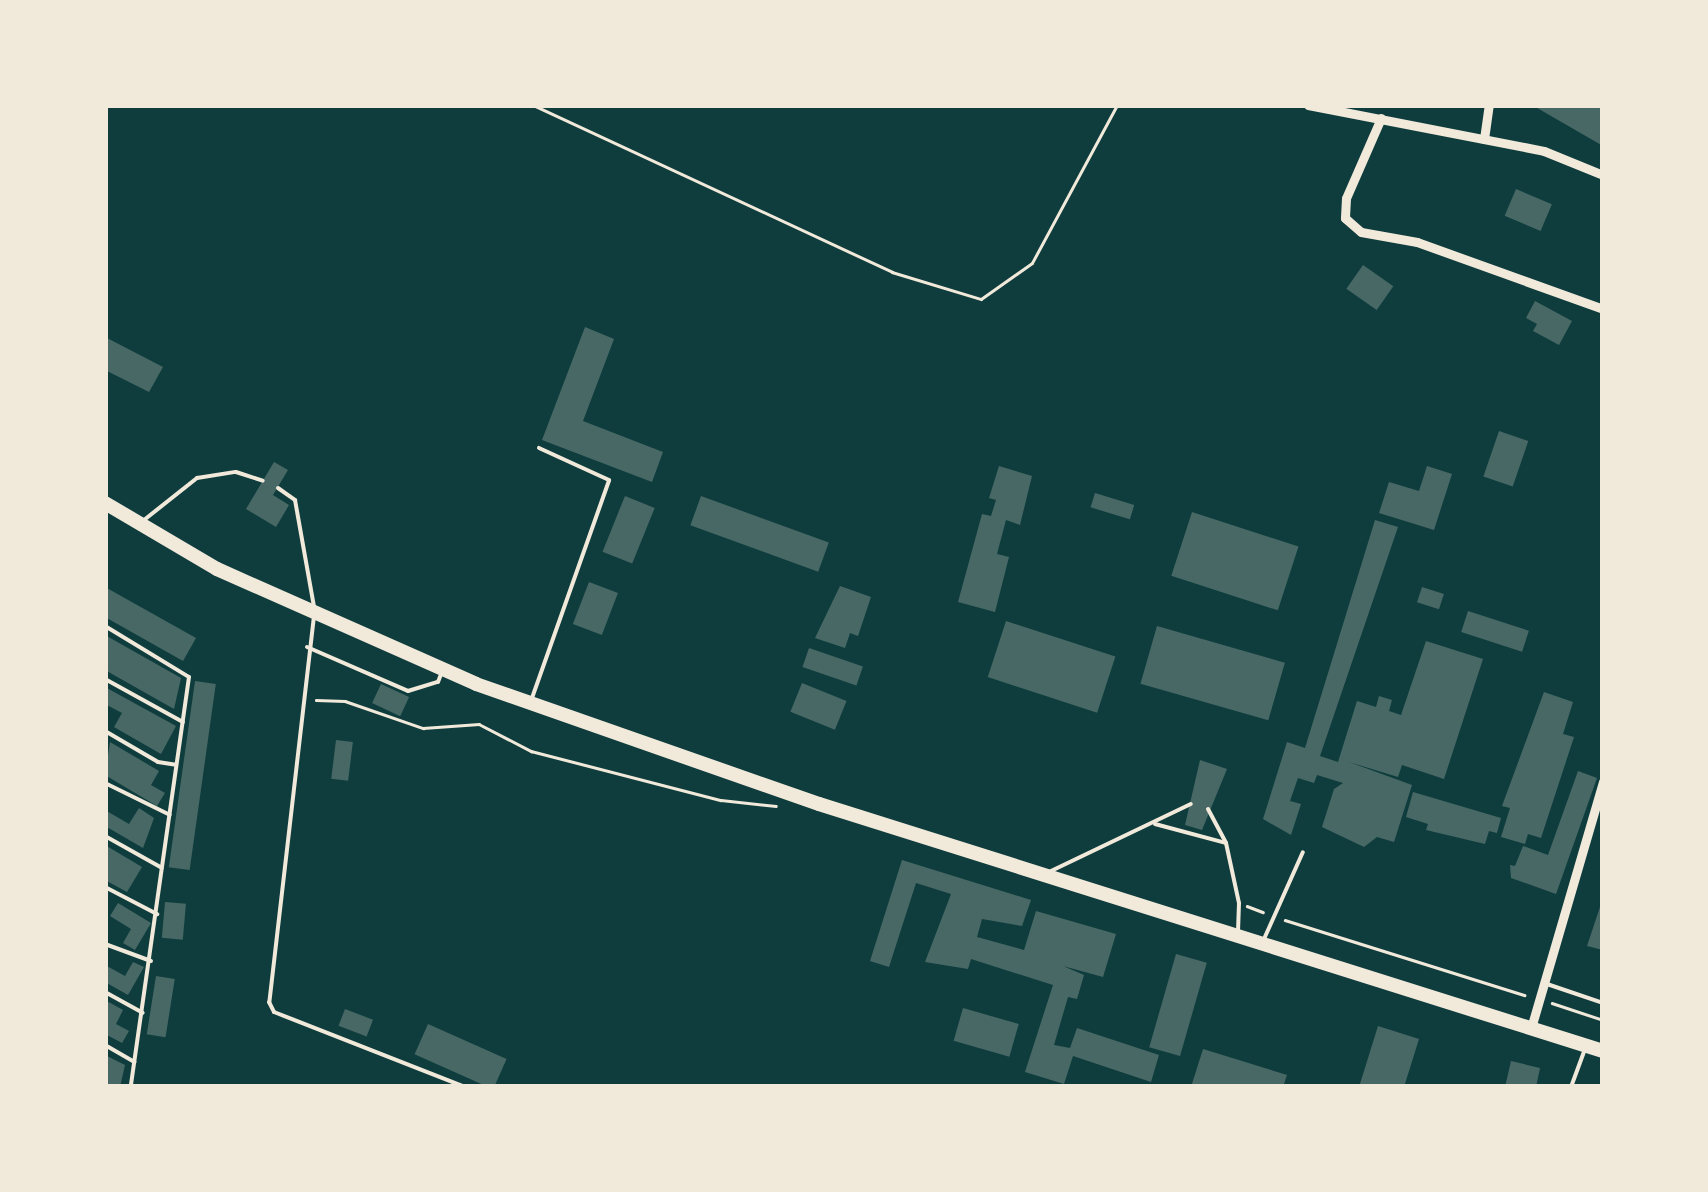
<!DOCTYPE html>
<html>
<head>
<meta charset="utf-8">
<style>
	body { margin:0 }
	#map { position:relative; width:1708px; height:1192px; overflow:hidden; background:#0f3d3e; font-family:"DejaVu Sans",sans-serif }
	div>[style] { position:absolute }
	.building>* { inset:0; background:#486865; transform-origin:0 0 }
	.path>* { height:2.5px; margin:-1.25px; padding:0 1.25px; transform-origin:1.25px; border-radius:1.25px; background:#f1e9da }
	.service>* { height:4px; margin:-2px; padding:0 2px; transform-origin:2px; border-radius:2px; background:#f1e9da }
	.minor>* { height:9px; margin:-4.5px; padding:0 4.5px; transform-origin:4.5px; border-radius:4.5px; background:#f1e9da }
	.primary>* { height:14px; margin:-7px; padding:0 7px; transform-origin:7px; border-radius:7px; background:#f1e9da }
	span { translate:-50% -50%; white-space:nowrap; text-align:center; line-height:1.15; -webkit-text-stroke:10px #f1e9da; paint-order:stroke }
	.frame { position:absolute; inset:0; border:108px solid #f1e9da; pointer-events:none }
</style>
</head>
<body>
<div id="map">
	<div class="building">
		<div style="clip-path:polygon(1532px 105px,1603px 105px,1603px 146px)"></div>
		<div style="left:1516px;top:189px;width:39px;height:29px;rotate:23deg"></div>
		<div style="left:1363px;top:265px;width:37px;height:29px;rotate:35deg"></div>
		<div style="clip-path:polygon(1535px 301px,1572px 321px,1559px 345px,1533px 331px,1537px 324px,1526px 318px)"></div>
		<div style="clip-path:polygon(585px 327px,614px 339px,583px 421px,663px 452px,652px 482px,542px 440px)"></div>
		<div style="clip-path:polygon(105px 337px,163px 367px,149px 392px,105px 370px)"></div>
		<div style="left:1499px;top:431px;width:31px;height:48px;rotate:19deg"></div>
		<div style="clip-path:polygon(274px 462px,288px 470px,273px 495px,289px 505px,276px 527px,246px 509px)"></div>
		<div style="clip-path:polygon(999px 466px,1032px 476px,1020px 525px,1006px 520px,997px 554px,1009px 557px,995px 612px,958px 602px,982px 514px,991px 516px,996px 500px,989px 498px)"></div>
		<div style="clip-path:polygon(1427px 466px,1452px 474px,1434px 530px,1379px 513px,1389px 482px,1419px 491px)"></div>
		<div style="left:1095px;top:493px;width:41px;height:15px;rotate:17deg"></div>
		<div style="left:625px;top:496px;width:32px;height:60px;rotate:22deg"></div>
		<div style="left:701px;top:496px;width:136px;height:31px;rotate:20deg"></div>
		<div style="left:1192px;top:512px;width:112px;height:67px;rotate:18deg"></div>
		<div style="clip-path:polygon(1375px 520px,1398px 527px,1320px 756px,1338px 762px,1357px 701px,1376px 707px,1379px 696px,1392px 700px,1389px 711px,1401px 715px,1426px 641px,1483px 659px,1444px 779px,1402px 765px,1398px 777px,1349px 762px,1412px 785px,1394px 842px,1377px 837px,1364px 847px,1322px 827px,1334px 789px,1343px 783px,1317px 775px,1314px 783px,1298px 778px,1290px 801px,1301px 804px,1291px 835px,1263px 819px,1287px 742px,1305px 748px)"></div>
		<div style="left:589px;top:582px;width:31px;height:45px;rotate:21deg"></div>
		<div style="clip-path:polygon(840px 586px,871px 597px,858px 636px,850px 633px,845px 648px,815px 638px)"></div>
		<div style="clip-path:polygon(105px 587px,196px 638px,183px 661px,105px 617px)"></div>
		<div style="left:1422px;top:587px;width:23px;height:16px;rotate:18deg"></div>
		<div style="left:1468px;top:611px;width:64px;height:22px;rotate:18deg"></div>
		<div style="left:1006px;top:621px;width:115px;height:59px;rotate:18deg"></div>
		<div style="left:1157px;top:626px;width:133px;height:60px;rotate:16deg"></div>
		<div style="clip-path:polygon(105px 635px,181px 678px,174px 709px,105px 670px)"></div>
		<div style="left:809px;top:648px;width:57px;height:20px;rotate:19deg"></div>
		<div style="left:195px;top:681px;width:21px;height:188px;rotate:8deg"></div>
		<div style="left:802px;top:683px;width:48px;height:31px;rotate:22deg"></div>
		<div style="left:381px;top:684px;width:31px;height:21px;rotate:25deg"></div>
		<div style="clip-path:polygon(105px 687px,176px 726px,161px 754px,114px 727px,122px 713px,105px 704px)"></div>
		<div style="clip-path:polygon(1544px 692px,1573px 702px,1563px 734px,1574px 737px,1541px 838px,1528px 834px,1525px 844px,1501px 837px,1510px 808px,1502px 806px)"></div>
		<div style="left:336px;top:740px;width:17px;height:39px;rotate:7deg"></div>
		<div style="clip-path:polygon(110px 742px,159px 771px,151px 785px,165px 793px,157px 806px,105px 775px)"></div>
		<div style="clip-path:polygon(1200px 760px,1227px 769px,1202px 830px,1185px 825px)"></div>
		<div style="clip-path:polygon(1578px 771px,1597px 778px,1556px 894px,1511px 878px,1510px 865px,1515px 866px,1523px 846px,1548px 855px)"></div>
		<div style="clip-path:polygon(1413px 792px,1501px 818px,1497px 833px,1489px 831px,1485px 844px,1426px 830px,1428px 824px,1406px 817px)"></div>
		<div style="clip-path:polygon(139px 808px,154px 818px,143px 848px,105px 826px,105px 810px,129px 824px)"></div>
		<div style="clip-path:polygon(105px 845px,142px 867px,127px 892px,105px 880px)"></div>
		<div style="clip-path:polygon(902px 860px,1031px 900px,1022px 926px,982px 919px,977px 937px,1024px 950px,1036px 911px,1116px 934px,1103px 977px,1063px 966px,1084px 975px,1077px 999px,1068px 997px,1054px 1045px,1070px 1048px,1077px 1028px,1159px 1055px,1151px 1082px,1073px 1056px,1064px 1084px,1025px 1072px,1053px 985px,971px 959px,968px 969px,925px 962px,951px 894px,916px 883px,889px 967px,870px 961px)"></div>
		<div style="clip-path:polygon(1602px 901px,1603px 901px,1603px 950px,1587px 946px)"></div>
		<div style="left:165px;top:902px;width:21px;height:36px;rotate:5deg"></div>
		<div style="clip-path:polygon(118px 903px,151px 923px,135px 950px,123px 943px,131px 929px,110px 916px)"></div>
		<div style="left:1176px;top:954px;width:32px;height:97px;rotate:16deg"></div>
		<div style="clip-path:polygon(133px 962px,144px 967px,128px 995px,105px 982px,105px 965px,125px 976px)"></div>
		<div style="left:156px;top:976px;width:19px;height:59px;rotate:9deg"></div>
		<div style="clip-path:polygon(105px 1000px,123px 1010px,116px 1024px,129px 1031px,122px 1043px,105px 1034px)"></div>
		<div style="left:963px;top:1008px;width:58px;height:34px;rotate:16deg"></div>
		<div style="left:345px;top:1009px;width:30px;height:18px;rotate:21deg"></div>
		<div style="left:428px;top:1024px;width:86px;height:33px;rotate:24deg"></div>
		<div style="clip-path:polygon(1378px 1026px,1419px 1039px,1404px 1087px,1359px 1087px)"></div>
		<div style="clip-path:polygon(1203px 1049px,1287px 1075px,1283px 1087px,1191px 1087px)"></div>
		<div style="clip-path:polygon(105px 1055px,125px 1065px,120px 1087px,105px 1087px)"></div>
		<div style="clip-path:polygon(1511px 1061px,1540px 1068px,1536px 1087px,1505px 1087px)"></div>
	</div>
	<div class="path">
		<div style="left:533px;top:105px;width:396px;rotate:24.9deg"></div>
		<div style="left:892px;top:272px;width:93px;rotate:16.9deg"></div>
		<div style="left:981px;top:299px;width:62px;rotate:-35.2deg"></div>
		<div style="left:1032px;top:263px;width:179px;rotate:-61.7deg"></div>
		<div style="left:316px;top:700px;width:29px;rotate:2deg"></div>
		<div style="left:345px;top:701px;width:83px;rotate:19.1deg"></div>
		<div style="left:423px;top:728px;width:56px;rotate:-4.1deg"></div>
		<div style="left:479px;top:724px;width:59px;rotate:27.4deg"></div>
		<div style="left:531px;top:751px;width:196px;rotate:14.5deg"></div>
		<div style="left:721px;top:800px;width:55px;rotate:6.2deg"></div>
		<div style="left:1247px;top:906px;width:17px;rotate:21deg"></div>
		<div style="left:1285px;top:920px;width:251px;rotate:17.4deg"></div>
		<div style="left:1552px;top:1003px;width:54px;rotate:18.4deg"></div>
	</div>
	<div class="service">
		<div style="left:278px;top:488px;width:21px;rotate:35deg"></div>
		<div style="left:295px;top:500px;width:109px;rotate:79.9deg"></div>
		<div style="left:144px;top:520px;width:68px;rotate:-38.4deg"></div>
		<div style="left:197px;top:478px;width:39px;rotate:-9deg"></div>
		<div style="left:236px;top:472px;width:28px;rotate:18deg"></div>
		<div style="left:314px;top:616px;width:389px;rotate:96.6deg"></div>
		<div style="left:269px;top:1002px;width:11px;rotate:63deg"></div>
		<div style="left:274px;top:1012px;width:205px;rotate:21.4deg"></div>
		<div style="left:105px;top:626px;width:98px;rotate:31.3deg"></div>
		<div style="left:189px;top:677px;width:414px;rotate:98.1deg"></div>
		<div style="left:307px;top:647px;width:110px;rotate:23.5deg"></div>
		<div style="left:408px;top:691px;width:31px;rotate:-17deg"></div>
		<div style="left:438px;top:682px;width:9px;rotate:-69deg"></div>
		<div style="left:105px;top:679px;width:89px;rotate:28.9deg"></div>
		<div style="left:532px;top:698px;width:231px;rotate:-70.5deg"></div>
		<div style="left:609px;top:480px;width:77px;rotate:-155.4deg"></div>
		<div style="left:105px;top:731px;width:61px;rotate:30.3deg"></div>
		<div style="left:158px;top:762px;width:18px;rotate:9deg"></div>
		<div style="left:105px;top:783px;width:72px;rotate:26.2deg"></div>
		<div style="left:1208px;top:809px;width:38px;rotate:62deg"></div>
		<div style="left:1226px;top:843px;width:61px;rotate:77.8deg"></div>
		<div style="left:1239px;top:903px;width:28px;rotate:92deg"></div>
		<div style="left:1155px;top:824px;width:73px;rotate:15deg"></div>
		<div style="left:105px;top:836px;width:65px;rotate:29.3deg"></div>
		<div style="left:1051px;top:871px;width:155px;rotate:-25.6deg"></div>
		<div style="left:105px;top:887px;width:59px;rotate:27.4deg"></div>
		<div style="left:1264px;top:939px;width:95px;rotate:-65.9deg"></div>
		<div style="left:105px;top:944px;width:49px;rotate:20.3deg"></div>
		<div style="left:1544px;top:983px;width:62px;rotate:18.7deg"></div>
		<div style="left:105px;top:992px;width:43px;rotate:28.9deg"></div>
		<div style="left:105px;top:1045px;width:34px;rotate:30deg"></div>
		<div style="left:1571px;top:1087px;width:40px;rotate:-69.8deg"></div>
	</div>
	<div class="minor">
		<div style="left:1308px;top:105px;width:240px;rotate:11deg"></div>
		<div style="left:1544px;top:151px;width:64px;rotate:22.1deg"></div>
		<div style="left:1381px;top:118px;width:87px;rotate:113.6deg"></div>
		<div style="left:1346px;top:198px;width:20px;rotate:93deg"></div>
		<div style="left:1345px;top:218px;width:21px;rotate:41deg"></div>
		<div style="left:1361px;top:232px;width:57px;rotate:10.1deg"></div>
		<div style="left:1417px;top:242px;width:198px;rotate:19.8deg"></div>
		<div style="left:1484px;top:139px;width:34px;rotate:-82deg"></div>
		<div style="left:1531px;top:1028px;width:257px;rotate:-73.7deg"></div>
	</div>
	<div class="primary">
		<div style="left:105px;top:503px;width:130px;rotate:30.5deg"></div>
		<div style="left:217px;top:569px;width:283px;rotate:23.9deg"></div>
		<div style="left:476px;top:684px;width:363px;rotate:19.3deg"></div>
		<div style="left:819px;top:804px;width:822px;rotate:17.49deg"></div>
	</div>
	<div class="frame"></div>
</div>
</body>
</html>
